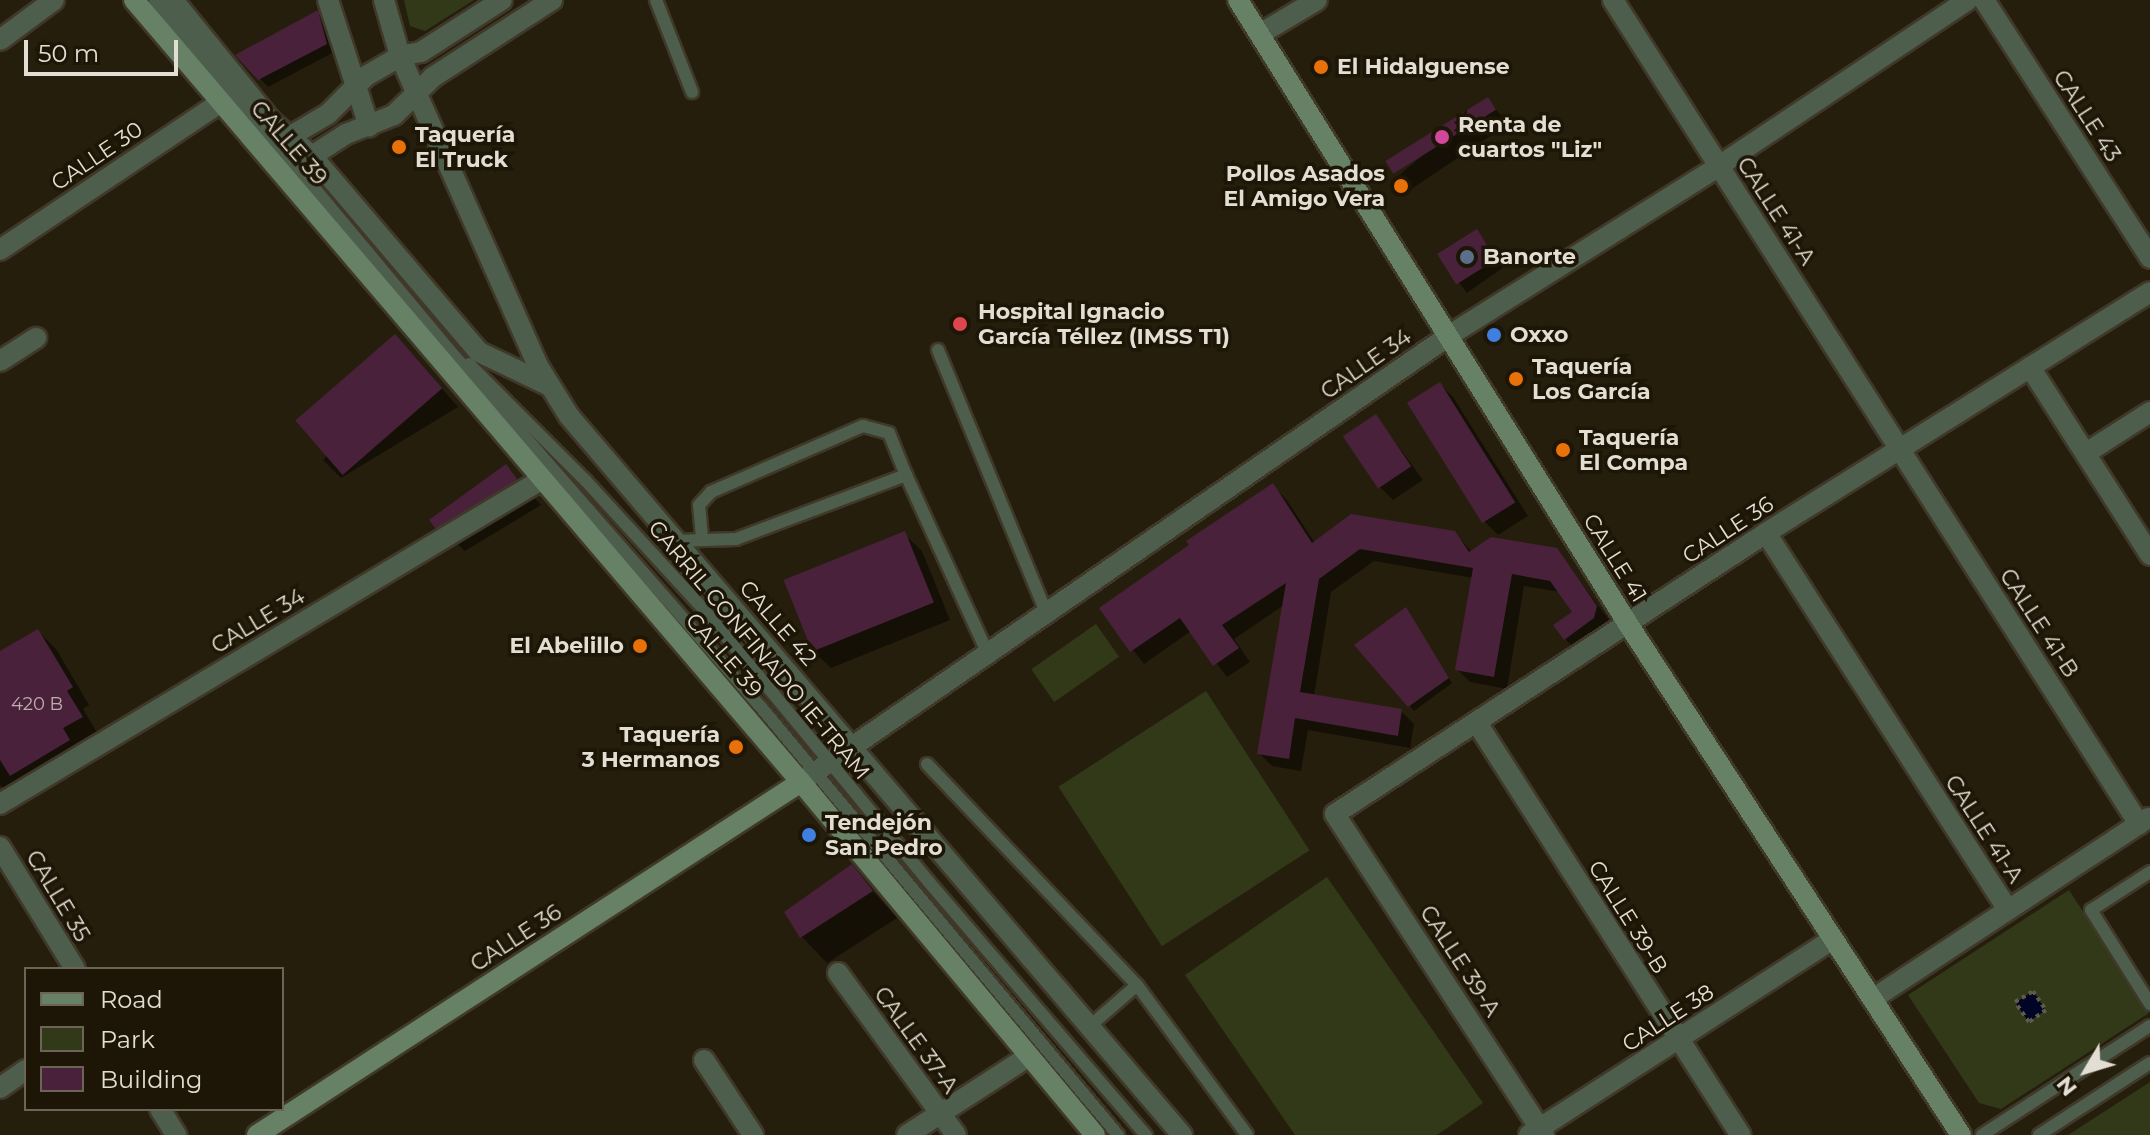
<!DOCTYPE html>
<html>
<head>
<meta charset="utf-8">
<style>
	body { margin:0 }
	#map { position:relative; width:2150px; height:1135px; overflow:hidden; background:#261e0d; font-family:Montserrat,sans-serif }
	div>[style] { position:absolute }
	.green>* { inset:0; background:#313919; transform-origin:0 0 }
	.water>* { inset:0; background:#000525; transform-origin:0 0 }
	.shadow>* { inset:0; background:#0007; transform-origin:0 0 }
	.building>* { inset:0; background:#4a213b; transform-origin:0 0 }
	.path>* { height:4px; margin-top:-2px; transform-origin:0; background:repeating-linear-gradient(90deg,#615a4b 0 4px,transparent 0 8px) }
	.roads { filter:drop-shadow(2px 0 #403929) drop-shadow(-2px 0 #403929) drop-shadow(0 2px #403929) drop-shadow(0 -2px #403929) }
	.lane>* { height:12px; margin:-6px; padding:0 6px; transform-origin:6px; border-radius:6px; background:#4e5e4d }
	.street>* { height:20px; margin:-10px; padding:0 10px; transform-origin:10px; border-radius:10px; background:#4e5e4d }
	.secondary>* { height:20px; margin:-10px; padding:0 10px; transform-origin:10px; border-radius:10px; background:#678167 }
	.dots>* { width:22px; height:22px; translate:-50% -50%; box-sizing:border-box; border:4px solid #1d1505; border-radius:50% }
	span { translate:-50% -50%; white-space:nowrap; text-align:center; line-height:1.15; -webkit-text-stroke:7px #1d1505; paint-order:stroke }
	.number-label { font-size:18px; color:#bdafad }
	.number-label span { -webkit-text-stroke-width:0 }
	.poi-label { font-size:22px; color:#e3ded3; font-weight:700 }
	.left { translate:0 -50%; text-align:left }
	.right { translate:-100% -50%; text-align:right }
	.street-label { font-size:22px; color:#e3ded3 }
	.legend { position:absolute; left:24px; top:967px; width:260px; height:144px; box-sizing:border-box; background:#1d1505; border:2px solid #6c6557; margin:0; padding:10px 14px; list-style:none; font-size:24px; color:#e3ded3 }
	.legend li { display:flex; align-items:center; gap:16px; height:40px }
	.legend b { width:40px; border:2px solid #6c6557 }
	.north { position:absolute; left:2046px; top:1031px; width:80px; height:80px; -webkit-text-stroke:6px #1d1505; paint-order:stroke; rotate:232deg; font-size:22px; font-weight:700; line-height:32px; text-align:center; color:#e3ded3 }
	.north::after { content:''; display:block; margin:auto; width:28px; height:36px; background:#e3ded3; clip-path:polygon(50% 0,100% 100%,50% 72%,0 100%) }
	.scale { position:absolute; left:24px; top:40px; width:154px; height:36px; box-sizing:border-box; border:4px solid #e3ded3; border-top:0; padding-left:10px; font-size:24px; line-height:28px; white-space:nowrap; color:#e3ded3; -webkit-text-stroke:6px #1d1505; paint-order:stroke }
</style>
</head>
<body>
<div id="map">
	<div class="green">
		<div style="clip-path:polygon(404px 0,474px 0,425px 31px,410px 26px)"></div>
		<div style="left:1096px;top:624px;width:40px;height:79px;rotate:55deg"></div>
		<div style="left:1206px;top:691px;width:190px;height:176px;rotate:57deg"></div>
		<div style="clip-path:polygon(1327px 877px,1483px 1103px,1437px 1135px,1295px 1135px,1185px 975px)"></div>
		<div style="clip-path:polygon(2069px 890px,2149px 1013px,2001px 1109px,1979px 1103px,1908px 995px)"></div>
		<div style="clip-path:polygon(2150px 1082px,2150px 1135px,2068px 1135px)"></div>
	</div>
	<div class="water">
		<div style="left:2033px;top:991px;width:23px;height:21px;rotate:56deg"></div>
	</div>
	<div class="shadow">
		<div style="clip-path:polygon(317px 13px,326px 21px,334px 52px,268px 87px,238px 55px)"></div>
		<div style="clip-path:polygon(1488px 100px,1508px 124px,1410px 190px,1397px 177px)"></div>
		<div style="left:1477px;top:231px;width:45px;height:44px;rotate:55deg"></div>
		<div style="clip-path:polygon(413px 355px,458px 407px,341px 478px,323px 460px)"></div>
		<div style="clip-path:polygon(1440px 384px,1453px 397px,1528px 516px,1498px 535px,1485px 522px)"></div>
		<div style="clip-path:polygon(1376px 416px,1423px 480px,1393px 500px,1380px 487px)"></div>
		<div style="clip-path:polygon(505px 466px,541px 505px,465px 551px,439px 526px)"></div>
		<div style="clip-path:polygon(1273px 486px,1286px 499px,1315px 543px,1455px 533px,1472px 552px,1556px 550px,1609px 620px,1607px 631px,1578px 651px,1565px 639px,1574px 612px,1560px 592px,1524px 586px,1507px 689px,1470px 682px,1457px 669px,1473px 578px,1374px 561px,1331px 592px,1314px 696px,1401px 711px,1414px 724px,1410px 748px,1308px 730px,1301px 771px,1272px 766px,1259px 753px,1284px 605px,1234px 639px,1250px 662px,1227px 677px,1191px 631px,1144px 664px,1101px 609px)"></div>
		<div style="clip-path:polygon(904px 534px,922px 551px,950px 620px,831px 668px,813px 651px)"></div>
		<div style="clip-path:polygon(1406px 609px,1452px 683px,1414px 711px,1357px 645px)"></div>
		<div style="clip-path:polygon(38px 631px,56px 649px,89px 705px,83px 709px,99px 736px,29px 792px,18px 781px,5px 789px,0 785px,0 654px)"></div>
		<div style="clip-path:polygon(851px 867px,897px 918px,827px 963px,802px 937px,787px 913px)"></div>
	</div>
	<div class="building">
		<div style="clip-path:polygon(318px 10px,327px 44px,258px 80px,235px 55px)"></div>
		<div style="left:1488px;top:97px;width:15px;height:121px;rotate:58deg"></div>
		<div style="left:1477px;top:229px;width:36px;height:47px;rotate:58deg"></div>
		<div style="left:395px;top:334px;width:72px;height:132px;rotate:49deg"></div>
		<div style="left:1440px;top:382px;width:142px;height:39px;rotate:58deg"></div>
		<div style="left:1376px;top:414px;width:63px;height:40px;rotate:56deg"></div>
		<div style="left:506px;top:464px;width:19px;height:95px;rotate:54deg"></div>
		<div style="clip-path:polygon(1273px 483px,1312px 543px,1351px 514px,1455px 531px,1469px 552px,1491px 537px,1557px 548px,1597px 606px,1594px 618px,1564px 640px,1553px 625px,1572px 612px,1550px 581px,1512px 574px,1494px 677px,1455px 670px,1473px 568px,1360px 549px,1319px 579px,1300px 692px,1402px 709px,1398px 736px,1295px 718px,1289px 759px,1257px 754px,1286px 583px,1222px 625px,1239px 648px,1213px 666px,1180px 618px,1130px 652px,1099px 608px,1189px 545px,1186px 541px)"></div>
		<div style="left:905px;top:531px;width:77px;height:131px;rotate:68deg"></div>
		<div style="clip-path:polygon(1406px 607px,1449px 678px,1408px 707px,1354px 645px)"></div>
		<div style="clip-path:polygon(38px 629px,73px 687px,67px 691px,83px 717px,63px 728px,70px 740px,10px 776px,0 760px,0 651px)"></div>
		<div style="clip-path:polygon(852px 864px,873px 891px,800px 938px,784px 912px)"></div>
	</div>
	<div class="path">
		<div style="left:2033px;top:991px;width:23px;rotate:56deg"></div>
		<div style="left:2046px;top:1010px;width:21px;rotate:145deg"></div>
		<div style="left:2029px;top:1022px;width:24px;rotate:-125deg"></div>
		<div style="left:2015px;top:1002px;width:21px;rotate:-31deg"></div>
	</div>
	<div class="roads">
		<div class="lane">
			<div style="left:155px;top:0;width:181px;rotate:50.8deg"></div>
			<div style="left:269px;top:140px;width:41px;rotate:45deg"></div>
			<div style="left:656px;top:0;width:99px;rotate:68.6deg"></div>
			<div style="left:310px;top:183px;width:219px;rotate:50.2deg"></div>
			<div style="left:450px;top:351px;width:471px;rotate:48.9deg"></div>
			<div style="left:760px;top:706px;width:559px;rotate:50.16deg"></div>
			<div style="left:938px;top:350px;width:287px;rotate:67.6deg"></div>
			<div style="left:469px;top:364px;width:165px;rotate:45deg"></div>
			<div style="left:586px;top:481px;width:175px;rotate:47.5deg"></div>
			<div style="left:704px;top:610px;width:352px;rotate:50.4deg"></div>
			<div style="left:928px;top:881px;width:335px;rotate:49.4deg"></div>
			<div style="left:702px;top:538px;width:33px;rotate:-95deg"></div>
			<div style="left:699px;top:505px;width:18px;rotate:-47deg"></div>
			<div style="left:711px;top:492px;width:166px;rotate:-23.5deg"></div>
			<div style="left:863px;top:426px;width:27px;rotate:15deg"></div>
			<div style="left:889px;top:433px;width:45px;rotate:68deg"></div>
			<div style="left:674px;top:541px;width:62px;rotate:-1.8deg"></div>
			<div style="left:736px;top:539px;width:182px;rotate:-20.6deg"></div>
			<div style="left:906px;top:475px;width:197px;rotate:65.4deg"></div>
			<div style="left:927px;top:764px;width:305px;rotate:46.5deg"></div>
			<div style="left:1137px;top:985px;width:186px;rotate:53.7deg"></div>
			<div style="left:2150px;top:872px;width:70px;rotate:147.2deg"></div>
			<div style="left:2091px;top:910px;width:111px;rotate:57.9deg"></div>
			<div style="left:1090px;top:1026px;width:62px;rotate:-41.1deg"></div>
			<div style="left:1982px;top:1135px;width:200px;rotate:-33deg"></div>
			<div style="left:2039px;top:1135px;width:132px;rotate:-33deg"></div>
		</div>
		<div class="street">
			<div style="left:173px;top:0;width:156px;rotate:51deg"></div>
			<div style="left:271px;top:121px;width:54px;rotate:40.5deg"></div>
			<div style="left:312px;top:156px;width:257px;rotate:49.6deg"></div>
			<div style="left:479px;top:352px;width:79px;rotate:25.6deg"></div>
			<div style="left:328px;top:0;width:133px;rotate:72deg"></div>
			<div style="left:384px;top:0;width:58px;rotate:74.1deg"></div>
			<div style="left:400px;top:56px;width:339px;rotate:66deg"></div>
			<div style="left:538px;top:366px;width:59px;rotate:58.2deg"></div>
			<div style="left:569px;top:416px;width:945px;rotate:49.55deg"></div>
			<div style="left:1613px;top:0;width:978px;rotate:57.45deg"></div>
			<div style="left:1984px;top:0;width:307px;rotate:57.2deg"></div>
			<div style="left:1260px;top:34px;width:66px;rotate:-30.8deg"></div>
			<div style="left:0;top:40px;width:67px;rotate:-36.5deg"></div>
			<div style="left:251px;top:137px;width:18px;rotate:9deg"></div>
			<div style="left:269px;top:140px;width:20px;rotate:-9deg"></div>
			<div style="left:289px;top:137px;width:45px;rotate:-30.5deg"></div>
			<div style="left:328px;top:114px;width:54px;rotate:-45deg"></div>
			<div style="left:366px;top:76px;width:39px;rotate:-30deg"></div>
			<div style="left:400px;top:56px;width:21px;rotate:-11deg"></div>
			<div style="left:421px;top:52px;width:96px;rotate:-32.7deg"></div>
			<div style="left:312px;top:156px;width:25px;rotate:99deg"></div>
			<div style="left:308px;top:181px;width:28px;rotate:80deg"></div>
			<div style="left:284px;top:174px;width:74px;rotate:-32.8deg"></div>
			<div style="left:346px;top:134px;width:52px;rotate:-21.6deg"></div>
			<div style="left:394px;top:115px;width:54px;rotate:-44.3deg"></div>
			<div style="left:433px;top:77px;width:142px;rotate:-32.9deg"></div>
			<div style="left:0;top:250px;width:266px;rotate:-33.8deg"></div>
			<div style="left:0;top:361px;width:43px;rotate:-32.6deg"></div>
			<div style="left:2030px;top:367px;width:223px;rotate:57.4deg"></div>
			<div style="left:2086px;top:453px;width:76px;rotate:-32.6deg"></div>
			<div style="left:1766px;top:533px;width:447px;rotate:57.3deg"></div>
			<div style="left:1477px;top:723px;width:489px;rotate:57.4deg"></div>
			<div style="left:801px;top:782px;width:788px;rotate:-34.56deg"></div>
			<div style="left:1450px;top:335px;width:318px;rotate:-32.1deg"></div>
			<div style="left:1719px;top:166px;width:299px;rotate:-33.7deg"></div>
			<div style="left:0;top:804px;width:631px;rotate:-30.92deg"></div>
			<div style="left:0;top:847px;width:143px;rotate:58.4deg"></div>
			<div style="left:838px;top:973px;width:200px;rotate:53.9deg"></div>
			<div style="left:1874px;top:998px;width:328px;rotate:-33.3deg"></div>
			<div style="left:704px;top:1060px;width:90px;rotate:56.8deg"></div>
			<div style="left:0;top:1088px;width:32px;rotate:-35deg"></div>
			<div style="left:160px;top:1109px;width:31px;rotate:58deg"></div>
			<div style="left:907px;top:1135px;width:145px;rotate:-32.9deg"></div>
			<div style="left:1529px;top:1135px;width:360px;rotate:-32.8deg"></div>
			<div style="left:1544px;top:1135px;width:383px;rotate:-123.1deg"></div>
			<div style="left:1335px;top:814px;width:515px;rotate:-33.1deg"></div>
			<div style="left:1766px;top:533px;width:453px;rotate:-32.1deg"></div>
		</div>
		<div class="secondary">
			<div style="left:134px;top:0;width:1028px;rotate:49.54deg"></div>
			<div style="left:801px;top:782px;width:459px;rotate:50.2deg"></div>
			<div style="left:1238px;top:0;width:736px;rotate:57.99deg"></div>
			<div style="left:1628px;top:624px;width:610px;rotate:56.91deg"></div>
			<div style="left:257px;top:1135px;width:648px;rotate:-32.98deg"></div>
		</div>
	</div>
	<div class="dots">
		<div style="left:1321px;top:67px;background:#e8710a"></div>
		<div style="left:1442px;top:137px;background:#d1479c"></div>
		<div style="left:399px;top:147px;background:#e8710a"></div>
		<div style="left:1401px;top:186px;background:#e8710a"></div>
		<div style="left:1467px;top:257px;background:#5c6f8a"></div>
		<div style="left:960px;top:324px;background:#e0444e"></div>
		<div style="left:1494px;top:335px;background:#3f7fe0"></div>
		<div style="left:1516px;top:379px;background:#e8710a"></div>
		<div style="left:1563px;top:450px;background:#e8710a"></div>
		<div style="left:640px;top:646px;background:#e8710a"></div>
		<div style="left:736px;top:747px;background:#e8710a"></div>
		<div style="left:809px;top:835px;background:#3f7fe0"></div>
	</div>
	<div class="number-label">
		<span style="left:37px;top:704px">420 B</span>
	</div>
	<div class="poi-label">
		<span class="left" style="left:1337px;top:67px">El Hidalguense</span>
		<span class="left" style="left:1458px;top:137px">Renta de<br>cuartos "Liz"</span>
		<span class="left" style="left:415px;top:147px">Taquería<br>El Truck</span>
		<span class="right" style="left:1385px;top:186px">Pollos Asados<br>El Amigo Vera</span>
		<span class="left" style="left:1483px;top:257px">Banorte</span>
		<span class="left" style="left:978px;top:324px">Hospital Ignacio<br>García Téllez (IMSS T1)</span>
		<span class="left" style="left:1510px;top:335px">Oxxo</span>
		<span class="left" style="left:1532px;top:379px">Taquería<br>Los García</span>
		<span class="left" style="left:1579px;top:450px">Taquería<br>El Compa</span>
		<span class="right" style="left:624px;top:646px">El Abelillo</span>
		<span class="right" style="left:720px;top:747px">Taquería<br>3 Hermanos</span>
		<span class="left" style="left:825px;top:835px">Tendejón<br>San Pedro</span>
	</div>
	<div class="street-label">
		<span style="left:2087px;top:116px;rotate:57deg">CALLE 43</span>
		<span style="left:289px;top:143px;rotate:49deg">CALLE 39</span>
		<span style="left:97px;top:156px;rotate:-34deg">CALLE 30</span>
		<span style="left:1776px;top:211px;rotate:57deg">CALLE 41-A</span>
		<span style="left:1366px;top:364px;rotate:-35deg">CALLE 34</span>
		<span style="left:1728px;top:530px;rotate:-33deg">CALLE 36</span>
		<span style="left:1615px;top:558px;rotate:58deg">CALLE 41</span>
		<span style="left:258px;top:621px;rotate:-31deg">CALLE 34</span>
		<span style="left:778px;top:623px;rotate:49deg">CALLE 42</span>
		<span style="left:2039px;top:623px;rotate:57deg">CALLE 41-B</span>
		<span style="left:759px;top:650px;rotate:50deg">CARRIL CONFINADO IE-TRAM</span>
		<span style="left:724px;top:655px;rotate:49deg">CALLE 39</span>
		<span style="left:1984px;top:829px;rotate:57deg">CALLE 41-A</span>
		<span style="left:58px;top:896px;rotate:59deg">CALLE 35</span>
		<span style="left:1628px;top:917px;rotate:58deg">CALLE 39-B</span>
		<span style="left:516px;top:938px;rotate:-33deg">CALLE 36</span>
		<span style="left:1460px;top:961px;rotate:57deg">CALLE 39-A</span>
		<span style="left:1668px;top:1018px;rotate:-33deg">CALLE 38</span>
		<span style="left:916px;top:1040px;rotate:54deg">CALLE 37-A</span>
	</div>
	<ul class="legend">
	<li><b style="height:10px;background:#678167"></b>Road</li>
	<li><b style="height:22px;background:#313919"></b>Park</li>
	<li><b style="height:22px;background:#4a213b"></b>Building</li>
	</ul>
	<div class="north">N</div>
	<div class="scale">50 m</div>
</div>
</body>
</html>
